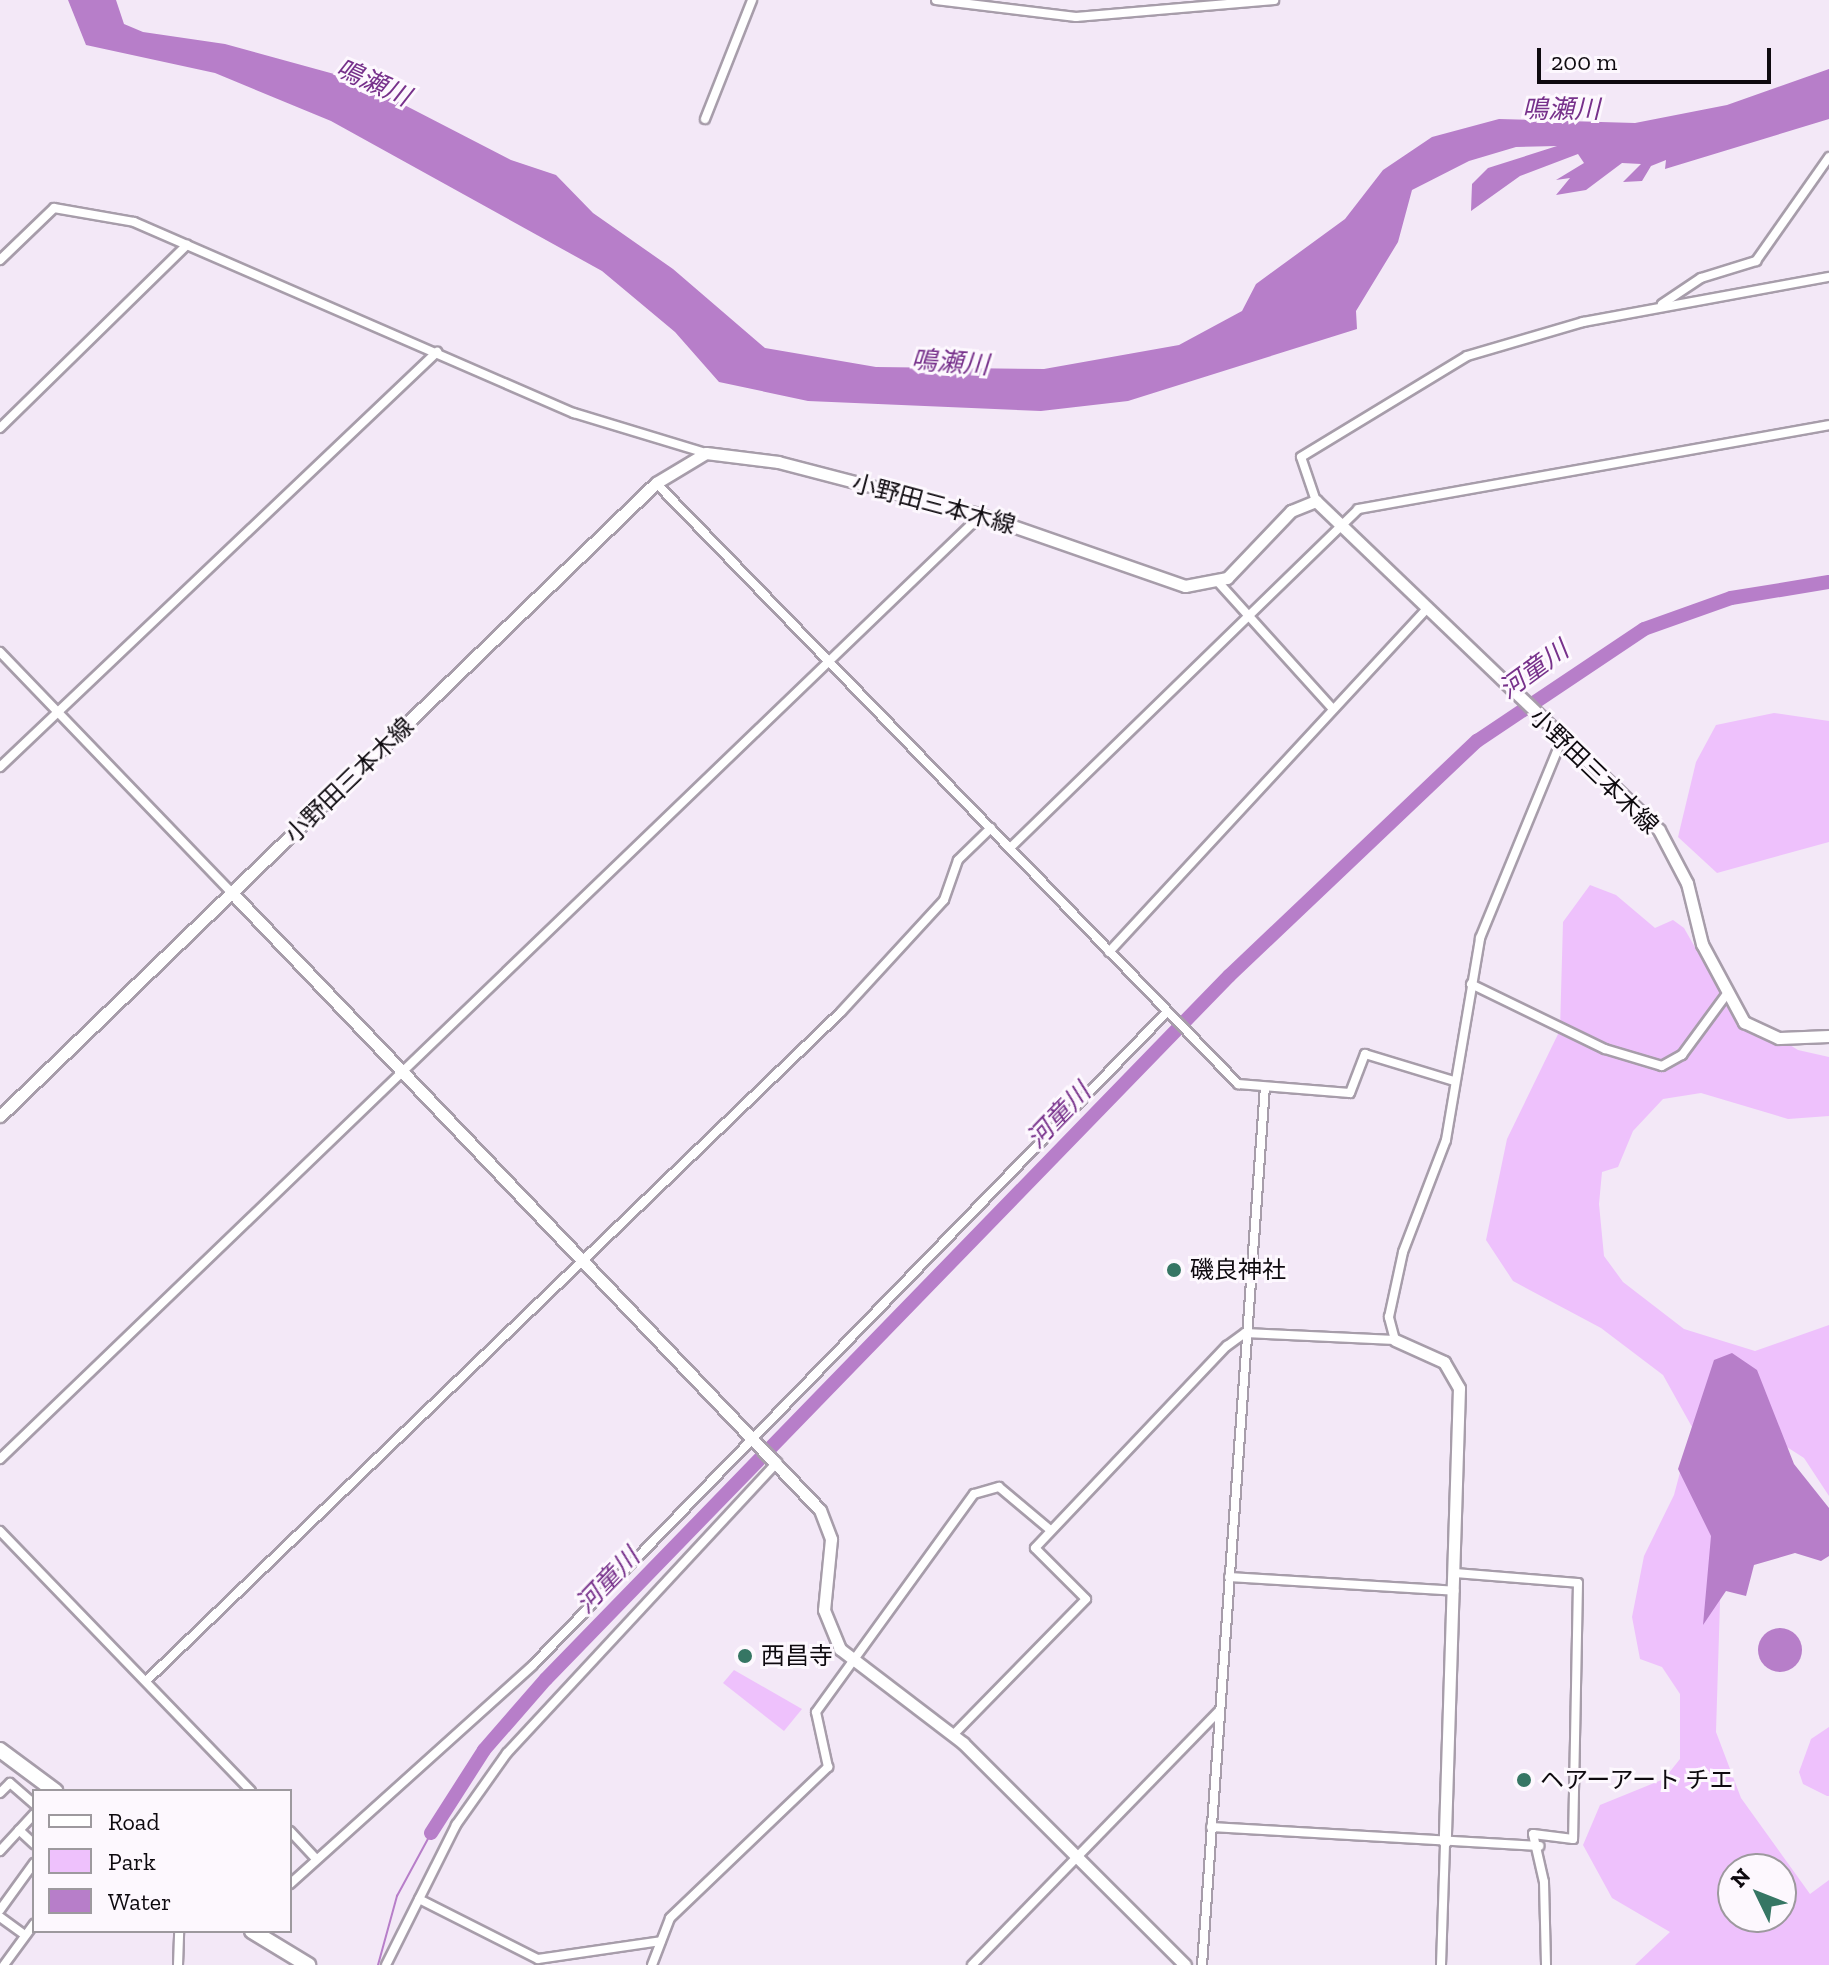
<!DOCTYPE html>
<html>
<head>
<meta charset="utf-8">
<style>
	body { margin:0 }
	#map { position:relative; width:1829px; height:1965px; overflow:hidden; background:#f3e8f7; font-family:"Zilla Slab","Noto Sans JP",serif }
	div>[style] { position:absolute }
	.green>* { inset:0; background:#eec1fc }
	.water>* { inset:0; background:#b77ec9 }
	.round { border-radius:50% }
	.stream>* { height:2px; margin:-1px; padding:0 1px; transform-origin:1px; border-radius:1px; background:#b77ec9 }
	.river>* { height:14px; margin:-7px; padding:0 7px; transform-origin:7px; border-radius:7px; background:#b77ec9 }
	.roads { filter:drop-shadow(2px 0 #a79daa) drop-shadow(-2px 0 #a79daa) drop-shadow(0 2px #a79daa) drop-shadow(0 -2px #a79daa) }
	.street>* { height:8px; margin:-4px; padding:0 4px; transform-origin:4px; border-radius:4px; background:#fff }
	.secondary>* { height:11px; margin:-5.5px; padding:0 5.5px; transform-origin:5.5px; border-radius:5.5px; background:#fff }
	.highway>* { height:14px; margin:-7px; padding:0 7px; transform-origin:7px; border-radius:7px; background:#fff }
	.dots>* { width:22px; height:22px; translate:-50% -50%; box-sizing:border-box; border:4px solid #fdf8fe; border-radius:50% }
	span { translate:-50% -50%; white-space:nowrap; text-align:center; line-height:1.15; -webkit-text-stroke:6px #fdf8fe; paint-order:stroke }
	.street-label { font-size:24px; color:#0e0a0f }
	.poi-label { font-size:24px; color:#0e0a0f }
	.left { translate:0 -50%; text-align:left }
	.water-label { font-size:26px; color:#77318b; font-style:italic }
	.legend { position:absolute; left:32px; top:1789px; width:260px; height:144px; box-sizing:border-box; background:#fdf8fe; border:2px solid #9d999e; margin:0; padding:10px 14px; list-style:none; font-size:24px; color:#0e0a0f }
	.legend li { display:flex; align-items:center; gap:16px; height:40px }
	.legend b { width:40px; border:2px solid #9d999e }
	.north { position:absolute; left:1717px; top:1853px; width:80px; height:80px; box-sizing:border-box; background:#fdf8fe; border:2px solid #9d999e; border-radius:50%; rotate:313deg; font-size:22px; font-weight:700; line-height:32px; text-align:center; color:#0e0a0f }
	.north::after { content:''; display:block; margin:auto; width:28px; height:36px; background:#367664; clip-path:polygon(50% 0,100% 100%,50% 72%,0 100%) }
	.scale { position:absolute; left:1537px; top:48px; width:234px; height:36px; box-sizing:border-box; border:4px solid #0e0a0f; border-top:0; padding-left:10px; font-size:24px; line-height:28px; white-space:nowrap; color:#0e0a0f; -webkit-text-stroke:6px #fdf8fe; paint-order:stroke }
</style>
</head>
<body>
<div id="map">
	<div class="green">
		<div style="clip-path:polygon(1774px 713px,1829px 721px,1829px 842px,1717px 873px,1678px 837px,1696px 762px,1716px 725px)"></div>
		<div style="clip-path:polygon(evenodd,1590px 885px,1616px 895px,1655px 928px,1673px 920px,1684px 928px,1720px 991px,1749px 1020px,1798px 1050px,1829px 1057px,1829px 1116px,1788px 1119px,1701px 1093px,1663px 1099px,1633px 1131px,1618px 1167px,1602px 1172px,1599px 1204px,1604px 1256px,1623px 1282px,1684px 1329px,1755px 1351px,1829px 1325px,1829px 1496px,1804px 1458px,1773px 1438px,1723px 1505px,1716px 1732px,1741px 1798px,1810px 1894px,1829px 1880px,1829px 1965px,1635px 1965px,1670px 1932px,1612px 1898px,1583px 1845px,1600px 1805px,1664px 1779px,1680px 1759px,1680px 1694px,1662px 1667px,1640px 1659px,1632px 1617px,1644px 1556px,1674px 1495px,1692px 1427px,1663px 1375px,1601px 1328px,1513px 1281px,1486px 1240px,1507px 1139px,1560px 1030px,1563px 922px,1590px 885px,1733px 1869px,1781px 1869px,1781px 1917px,1733px 1917px,1733px 1869px)"></div>
		<div style="clip-path:polygon(734px 1670px,802px 1709px,784px 1731px,723px 1683px)"></div>
		<div style="clip-path:polygon(1829px 1727px,1829px 1796px,1827px 1796px,1803px 1784px,1799px 1772px,1811px 1739px)"></div>
	</div>
	<div class="water">
		<div style="clip-path:polygon(68px 0,116px 0,124px 24px,143px 32px,225px 44px,356px 80px,511px 160px,556px 175px,593px 213px,673px 269px,765px 348px,876px 367px,1044px 369px,1179px 345px,1242px 311px,1256px 284px,1345px 219px,1383px 170px,1432px 137px,1499px 119px,1635px 123px,1727px 105px,1829px 69px,1829px 119px,1665px 169px,1666px 160px,1651px 166px,1642px 181px,1623px 182px,1641px 164px,1622px 163px,1586px 190px,1556px 195px,1570px 178px,1556px 180px,1584px 163px,1578px 154px,1520px 176px,1471px 211px,1472px 184px,1488px 168px,1557px 146px,1516px 147px,1469px 161px,1412px 190px,1398px 242px,1356px 311px,1357px 329px,1128px 401px,1041px 411px,808px 401px,719px 382px,675px 332px,602px 271px,331px 121px,215px 73px,86px 45px)"></div>
		<div style="clip-path:polygon(1732px 1353px,1757px 1370px,1794px 1464px,1829px 1508px,1829px 1556px,1821px 1561px,1795px 1553px,1754px 1565px,1746px 1596px,1726px 1591px,1703px 1625px,1711px 1536px,1678px 1469px,1714px 1360px)"></div>
		<div class="round" style="left:1758px;top:1628px;width:44px;height:44px"></div>
	</div>
	<div class="stream">
		<div style="left:378px;top:1965px;width:72px;rotate:-74.6deg"></div>
		<div style="left:397px;top:1896px;width:72px;rotate:-61.6deg"></div>
	</div>
	<div class="river">
		<div style="left:431px;top:1833px;width:98px;rotate:-57.4deg"></div>
		<div style="left:484px;top:1750px;width:94px;rotate:-48.9deg"></div>
		<div style="left:546px;top:1679px;width:980px;rotate:-45.83deg"></div>
		<div style="left:1229px;top:976px;width:342px;rotate:-43.5deg"></div>
		<div style="left:1477px;top:741px;width:201px;rotate:-33.8deg"></div>
		<div style="left:1644px;top:629px;width:92px;rotate:-19.6deg"></div>
		<div style="left:1731px;top:598px;width:99px;rotate:-9.3deg"></div>
	</div>
	<div class="roads">
		<div class="street">
			<div style="left:936px;top:0;width:141px;rotate:6.9deg"></div>
			<div style="left:1076px;top:17px;width:199px;rotate:-4.9deg"></div>
			<div style="left:705px;top:119px;width:128px;rotate:-68.4deg"></div>
			<div style="left:0;top:260px;width:75px;rotate:-43.9deg"></div>
			<div style="left:54px;top:208px;width:81px;rotate:9.9deg"></div>
			<div style="left:134px;top:222px;width:480px;rotate:23.5deg"></div>
			<div style="left:574px;top:413px;width:138px;rotate:16.9deg"></div>
			<div style="left:1662px;top:304px;width:47px;rotate:-33.7deg"></div>
			<div style="left:1701px;top:278px;width:58px;rotate:-17.2deg"></div>
			<div style="left:1756px;top:261px;width:127px;rotate:-54.9deg"></div>
			<div style="left:0;top:428px;width:262px;rotate:-44.4deg"></div>
			<div style="left:656px;top:483px;width:837px;rotate:45.92deg"></div>
			<div style="left:1238px;top:1084px;width:112px;rotate:4.6deg"></div>
			<div style="left:1350px;top:1093px;width:42px;rotate:-69deg"></div>
			<div style="left:1365px;top:1054px;width:93px;rotate:16.9deg"></div>
			<div style="left:1316px;top:501px;width:46px;rotate:-108.8deg"></div>
			<div style="left:1301px;top:457px;width:194px;rotate:-31.3deg"></div>
			<div style="left:1467px;top:356px;width:121px;rotate:-16.3deg"></div>
			<div style="left:1583px;top:322px;width:250px;rotate:-10.4deg"></div>
			<div style="left:1219px;top:583px;width:167px;rotate:47.9deg"></div>
			<div style="left:0;top:652px;width:335px;rotate:46.1deg"></div>
			<div style="left:0;top:767px;width:603px;rotate:-43.52deg"></div>
			<div style="left:1010px;top:848px;width:486px;rotate:-44.2deg"></div>
			<div style="left:1358px;top:509px;width:478px;rotate:-10.1deg"></div>
			<div style="left:1109px;top:952px;width:469px;rotate:-47.2deg"></div>
			<div style="left:1471px;top:984px;width:149px;rotate:25.9deg"></div>
			<div style="left:1605px;top:1049px;width:59px;rotate:16.6deg"></div>
			<div style="left:1662px;top:1066px;width:23px;rotate:-29deg"></div>
			<div style="left:1682px;top:1055px;width:74px;rotate:-53.7deg"></div>
			<div style="left:0;top:1459px;width:1361px;rotate:-43.9deg"></div>
			<div style="left:0;top:1531px;width:361px;rotate:46deg"></div>
			<div style="left:1455px;top:1573px;width:123px;rotate:4.6deg"></div>
			<div style="left:1578px;top:1583px;width:256px;rotate:91.1deg"></div>
			<div style="left:1573px;top:1839px;width:40px;rotate:-172.9deg"></div>
			<div style="left:1533px;top:1834px;width:49px;rotate:77.1deg"></div>
			<div style="left:1544px;top:1882px;width:83px;rotate:88.6deg"></div>
			<div style="left:1229px;top:1577px;width:226px;rotate:3.5deg"></div>
			<div style="left:146px;top:1681px;width:965px;rotate:-43.91deg"></div>
			<div style="left:841px;top:1012px;width:152px;rotate:-47.4deg"></div>
			<div style="left:944px;top:900px;width:42px;rotate:-70.7deg"></div>
			<div style="left:958px;top:860px;width:46px;rotate:-44.1deg"></div>
			<div style="left:953px;top:1735px;width:190px;rotate:-45.6deg"></div>
			<div style="left:1086px;top:1599px;width:72px;rotate:-135deg"></div>
			<div style="left:1035px;top:1548px;width:279px;rotate:-46.5deg"></div>
			<div style="left:1227px;top:1346px;width:22px;rotate:-36deg"></div>
			<div style="left:1245px;top:1333px;width:150px;rotate:2.7deg"></div>
			<div style="left:1395px;top:1340px;width:24px;rotate:-105deg"></div>
			<div style="left:1389px;top:1317px;width:66px;rotate:-77.8deg"></div>
			<div style="left:1403px;top:1252px;width:120px;rotate:-69deg"></div>
			<div style="left:1446px;top:1140px;width:205px;rotate:-80.4deg"></div>
			<div style="left:1480px;top:938px;width:215px;rotate:-67.6deg"></div>
			<div style="left:0;top:1793px;width:14px;rotate:-45deg"></div>
			<div style="left:10px;top:1783px;width:32px;rotate:41deg"></div>
			<div style="left:1211px;top:1827px;width:329px;rotate:3.3deg"></div>
			<div style="left:19px;top:1830px;width:21px;rotate:43deg"></div>
			<div style="left:290px;top:1831px;width:38px;rotate:47deg"></div>
			<div style="left:0;top:1851px;width:50px;rotate:-47.4deg"></div>
			<div style="left:290px;top:1884px;width:327px;rotate:-42deg"></div>
			<div style="left:533px;top:1665px;width:907px;rotate:-45.85deg"></div>
			<div style="left:419px;top:1899px;width:133px;rotate:26.8deg"></div>
			<div style="left:538px;top:1959px;width:124px;rotate:-8.3deg"></div>
			<div style="left:0;top:1910px;width:58px;rotate:-54.1deg"></div>
			<div style="left:0;top:1917px;width:27px;rotate:36deg"></div>
			<div style="left:4px;top:1965px;width:51px;rotate:-53.8deg"></div>
			<div style="left:178px;top:1965px;width:34px;rotate:-88deg"></div>
			<div style="left:386px;top:1965px;width:157px;rotate:-63.4deg"></div>
			<div style="left:456px;top:1825px;width:88px;rotate:-54.7deg"></div>
			<div style="left:507px;top:1753px;width:397px;rotate:-47.1deg"></div>
			<div style="left:652px;top:1965px;width:50px;rotate:-69deg"></div>
			<div style="left:670px;top:1918px;width:219px;rotate:-43.7deg"></div>
			<div style="left:828px;top:1767px;width:56px;rotate:-102.3deg"></div>
			<div style="left:816px;top:1712px;width:269px;rotate:-54.1deg"></div>
			<div style="left:974px;top:1494px;width:26px;rotate:-16deg"></div>
			<div style="left:999px;top:1487px;width:65px;rotate:40deg"></div>
			<div style="left:972px;top:1965px;width:354px;rotate:-45.8deg"></div>
			<div style="left:1202px;top:1965px;width:880px;rotate:-85.9deg"></div>
			<div style="left:1441px;top:1965px;width:123px;rotate:-88.1deg"></div>
		</div>
		<div class="secondary">
			<div style="left:232px;top:893px;width:852px;rotate:46.38deg"></div>
			<div style="left:820px;top:1510px;width:31px;rotate:69deg"></div>
			<div style="left:831px;top:1539px;width:71px;rotate:95.6deg"></div>
			<div style="left:824px;top:1610px;width:42px;rotate:67.7deg"></div>
			<div style="left:840px;top:1649px;width:155px;rotate:37.4deg"></div>
			<div style="left:963px;top:1743px;width:314px;rotate:45deg"></div>
			<div style="left:0;top:1116px;width:912px;rotate:-43.98deg"></div>
			<div style="left:656px;top:483px;width:58px;rotate:-31deg"></div>
			<div style="left:706px;top:453px;width:73px;rotate:7.1deg"></div>
			<div style="left:778px;top:462px;width:210px;rotate:14.6deg"></div>
			<div style="left:981px;top:515px;width:216px;rotate:19.2deg"></div>
			<div style="left:1185px;top:586px;width:43px;rotate:-10.8deg"></div>
			<div style="left:1227px;top:578px;width:93px;rotate:-46.3deg"></div>
			<div style="left:1291px;top:511px;width:27px;rotate:-22deg"></div>
			<div style="left:1316px;top:501px;width:475px;rotate:43.8deg"></div>
			<div style="left:1659px;top:830px;width:60px;rotate:62.2deg"></div>
			<div style="left:1687px;top:883px;width:63px;rotate:76.2deg"></div>
			<div style="left:1702px;top:944px;width:89px;rotate:61.7deg"></div>
			<div style="left:1744px;top:1022px;width:38px;rotate:25deg"></div>
			<div style="left:1779px;top:1038px;width:50px;rotate:-2.3deg"></div>
			<div style="left:1395px;top:1340px;width:54px;rotate:24.2deg"></div>
			<div style="left:1444px;top:1362px;width:30px;rotate:60deg"></div>
			<div style="left:1459px;top:1388px;width:454px;rotate:91.8deg"></div>
		</div>
		<div class="highway">
			<div style="left:0;top:1750px;width:69px;rotate:36.7deg"></div>
			<div style="left:252px;top:1931px;width:66px;rotate:31.3deg"></div>
		</div>
	</div>
	<div class="dots">
		<div style="left:1174px;top:1270px;background:#367664"></div>
		<div style="left:745px;top:1656px;background:#367664"></div>
		<div style="left:1524px;top:1780px;background:#367664"></div>
	</div>
	<div class="street-label">
		<span style="left:934px;top:504px;rotate:15deg">小野田三本木線</span>
		<span style="left:1594px;top:771px;rotate:44deg">小野田三本木線</span>
		<span style="left:349px;top:780px;rotate:-44deg">小野田三本木線</span>
	</div>
	<div class="poi-label">
		<span class="left" style="left:1190px;top:1270px">磯良神社</span>
		<span class="left" style="left:761px;top:1656px">西昌寺</span>
		<span class="left" style="left:1540px;top:1780px">ヘアーアート チエ</span>
	</div>
	<div class="water-label">
		<span style="left:373px;top:83px;rotate:24deg">鳴瀬川</span>
		<span style="left:1561px;top:110px">鳴瀬川</span>
		<span style="left:950px;top:363px;rotate:4deg">鳴瀬川</span>
		<span style="left:1534px;top:670px;rotate:-36deg">河童川</span>
		<span style="left:1059px;top:1116px;rotate:-46deg">河童川</span>
		<span style="left:608px;top:1581px;rotate:-46deg">河童川</span>
	</div>
	<ul class="legend">
	<li><b style="height:10px;background:#fff"></b>Road</li>
	<li><b style="height:22px;background:#eec1fc"></b>Park</li>
	<li><b style="height:22px;background:#b77ec9"></b>Water</li>
	</ul>
	<div class="north">N</div>
	<div class="scale">200 m</div>
</div>
</body>
</html>
